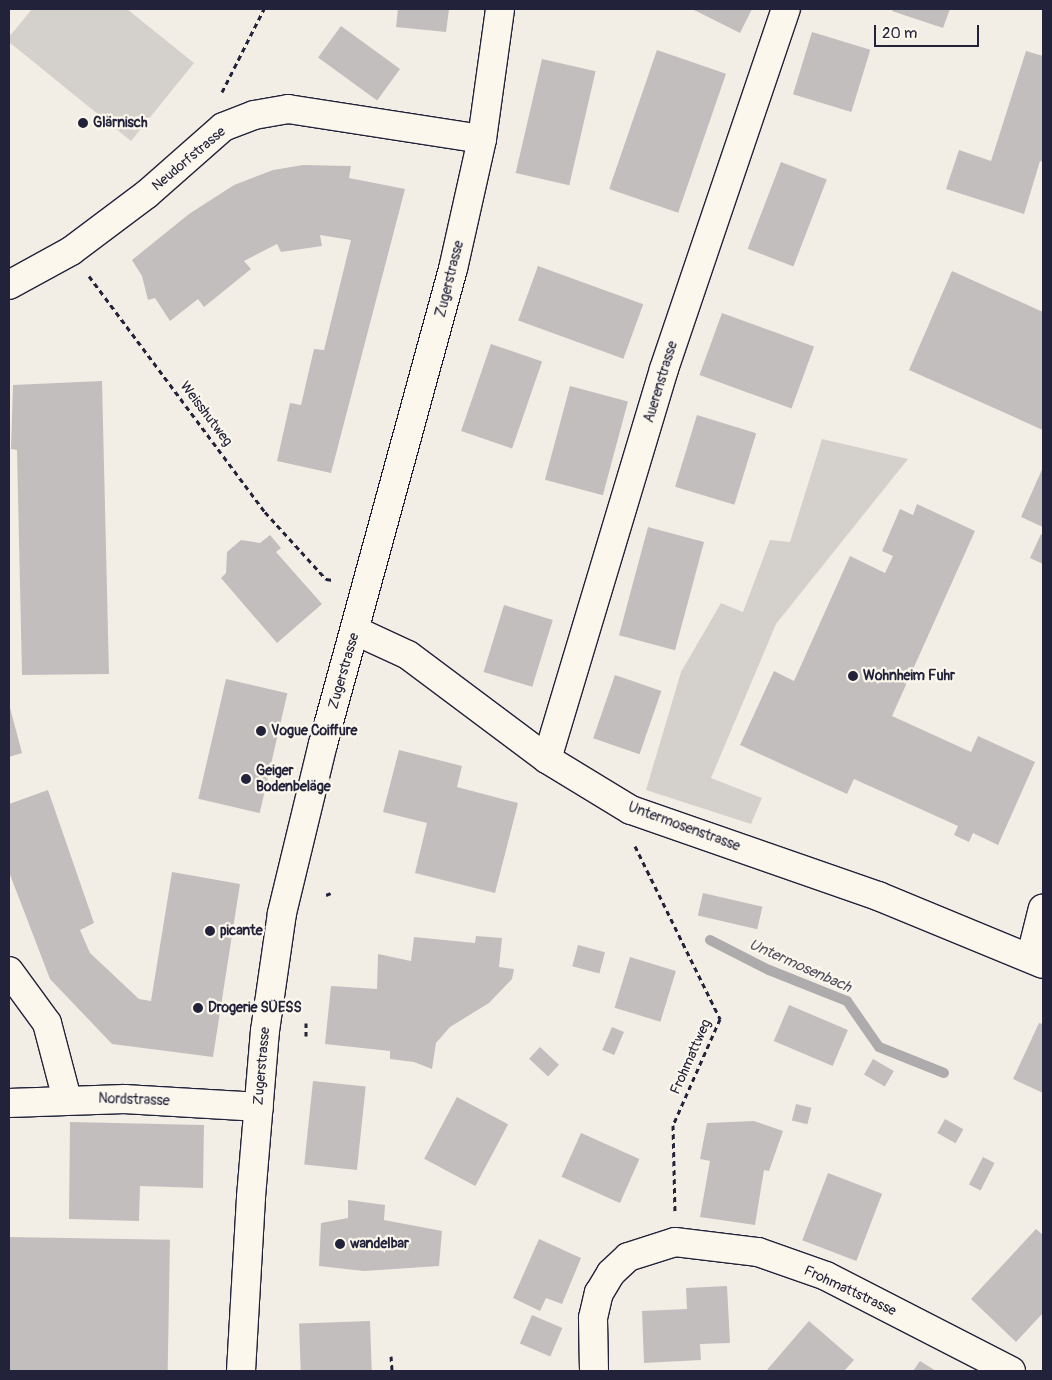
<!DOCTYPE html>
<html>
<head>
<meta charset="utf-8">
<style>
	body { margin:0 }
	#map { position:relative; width:1052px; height:1380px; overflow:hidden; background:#f2eee5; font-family:Pangolin,sans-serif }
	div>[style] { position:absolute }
	.green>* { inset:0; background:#d4d1cc }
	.stream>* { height:10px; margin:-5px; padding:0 5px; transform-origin:5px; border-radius:5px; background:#aeabad }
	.building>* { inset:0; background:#c2bebe; transform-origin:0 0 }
	.path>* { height:3px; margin-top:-1.5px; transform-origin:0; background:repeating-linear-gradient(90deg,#22223b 0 5px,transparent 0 9px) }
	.roads { filter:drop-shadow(1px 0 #22223b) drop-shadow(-1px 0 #22223b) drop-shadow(0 1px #22223b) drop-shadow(0 -1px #22223b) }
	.street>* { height:28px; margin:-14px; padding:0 14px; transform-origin:14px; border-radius:14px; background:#fbf7ec }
	.secondary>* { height:28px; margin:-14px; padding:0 14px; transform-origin:14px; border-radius:14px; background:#fbf7ec }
	.dots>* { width:14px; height:14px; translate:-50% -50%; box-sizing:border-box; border:2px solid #fbf7ec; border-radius:50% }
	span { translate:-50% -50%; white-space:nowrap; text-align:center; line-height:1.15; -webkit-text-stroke:4.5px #fbf7ec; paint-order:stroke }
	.poi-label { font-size:14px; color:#22223b; font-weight:700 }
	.left { translate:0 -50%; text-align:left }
	.street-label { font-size:14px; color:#22223b }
	.water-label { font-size:15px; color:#535263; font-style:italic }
	.frame { position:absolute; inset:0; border:10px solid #22223b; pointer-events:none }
	.scale { position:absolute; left:874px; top:25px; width:105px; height:22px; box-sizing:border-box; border:2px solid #22223b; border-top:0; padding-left:6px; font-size:15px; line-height:18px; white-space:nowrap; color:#22223b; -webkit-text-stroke:4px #fbf7ec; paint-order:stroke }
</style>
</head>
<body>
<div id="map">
	<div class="green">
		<div style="clip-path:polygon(32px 9px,127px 9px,194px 63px,131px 141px,9px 42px,9px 37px)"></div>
		<div style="clip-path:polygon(822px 439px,908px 459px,776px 624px,711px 778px,762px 798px,751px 824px,646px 790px,681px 672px,721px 603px,743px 612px,770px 540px,790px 542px)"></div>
	</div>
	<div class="stream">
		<div style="left:710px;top:940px;width:66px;rotate:27deg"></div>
		<div style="left:769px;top:970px;width:84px;rotate:21.7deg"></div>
		<div style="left:847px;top:1001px;width:56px;rotate:55.2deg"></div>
		<div style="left:879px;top:1047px;width:70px;rotate:21.8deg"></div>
	</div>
	<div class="building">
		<div style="clip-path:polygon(398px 9px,449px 9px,446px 32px,396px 27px)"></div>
		<div style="clip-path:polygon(692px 9px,752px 9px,740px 33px)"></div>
		<div style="clip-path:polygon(893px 9px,950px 9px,943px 28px,892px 11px)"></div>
		<div style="left:341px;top:26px;width:73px;height:39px;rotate:36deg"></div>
		<div style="left:812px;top:32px;width:61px;height:65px;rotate:17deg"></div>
		<div style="left:657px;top:50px;width:73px;height:147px;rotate:19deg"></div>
		<div style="clip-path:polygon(1026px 51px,1043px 56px,1043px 162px,1040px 161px,1024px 214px,946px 189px,959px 150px,991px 161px)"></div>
		<div style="left:542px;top:59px;width:55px;height:117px;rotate:13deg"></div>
		<div style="left:781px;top:162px;width:49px;height:93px;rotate:21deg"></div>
		<div style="clip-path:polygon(303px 165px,351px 166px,349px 178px,405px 189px,331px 473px,277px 461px,290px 403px,301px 405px,314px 349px,324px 350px,351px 240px,320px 235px,322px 246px,281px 252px,277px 244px,244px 261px,251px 269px,204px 307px,198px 299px,170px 321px,155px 298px,148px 300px,142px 276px,132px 260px,189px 214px,234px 185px,273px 170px)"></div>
		<div style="left:538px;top:266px;width:112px;height:58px;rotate:20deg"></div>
		<div style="clip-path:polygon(952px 271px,1043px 312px,1043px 430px,909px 370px)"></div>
		<div style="left:722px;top:313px;width:98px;height:66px;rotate:20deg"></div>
		<div style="left:491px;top:344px;width:54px;height:92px;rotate:19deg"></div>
		<div style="clip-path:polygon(102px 381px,109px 674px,22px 675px,17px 450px,11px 449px,13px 385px)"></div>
		<div style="left:570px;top:386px;width:60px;height:97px;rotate:15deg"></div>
		<div style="left:697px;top:415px;width:62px;height:75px;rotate:17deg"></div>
		<div style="clip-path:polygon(1043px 467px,1043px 527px,1021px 517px)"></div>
		<div style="clip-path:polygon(917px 504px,975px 531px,892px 716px,971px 752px,978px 736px,1035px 762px,998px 845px,973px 833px,969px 842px,954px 835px,958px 826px,854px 779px,847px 794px,740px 745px,774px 671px,794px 681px,850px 556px,885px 573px,893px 556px,882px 551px,900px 509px,913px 515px)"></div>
		<div style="left:648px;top:527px;width:58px;height:112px;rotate:15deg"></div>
		<div style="clip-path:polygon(1041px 534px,1043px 535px,1043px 564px,1030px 558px)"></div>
		<div style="clip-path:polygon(270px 535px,281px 548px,276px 552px,322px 604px,277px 643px,221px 578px,226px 573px,227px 552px,241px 540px,260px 543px)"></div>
		<div style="left:504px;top:605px;width:51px;height:70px;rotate:17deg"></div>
		<div style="left:615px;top:675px;width:49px;height:67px;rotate:19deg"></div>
		<div style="left:226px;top:679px;width:63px;height:123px;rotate:13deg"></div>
		<div style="clip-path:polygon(9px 704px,22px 753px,9px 757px)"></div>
		<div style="clip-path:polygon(399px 750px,462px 766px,457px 787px,518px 803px,495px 893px,415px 873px,427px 823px,383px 812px)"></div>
		<div style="clip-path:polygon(48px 790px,94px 923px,80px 930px,90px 953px,139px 999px,151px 1001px,172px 872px,240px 884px,213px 1057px,112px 1044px,50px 979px,9px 872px,9px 804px)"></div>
		<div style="left:703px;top:893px;width:61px;height:23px;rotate:13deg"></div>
		<div style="clip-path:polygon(476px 936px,502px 938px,499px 967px,514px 969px,512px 979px,489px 1003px,450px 1027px,436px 1043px,432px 1069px,414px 1062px,390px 1059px,390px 1051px,325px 1044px,331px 986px,377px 989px,378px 954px,411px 961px,414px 937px,475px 943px)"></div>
		<div style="left:578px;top:945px;width:28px;height:22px;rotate:15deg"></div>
		<div style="left:630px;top:957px;width:48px;height:53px;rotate:17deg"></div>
		<div style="left:789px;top:1005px;width:64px;height:39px;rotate:23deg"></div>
		<div style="clip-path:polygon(1039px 1023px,1043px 1024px,1043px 1093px,1013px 1079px)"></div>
		<div style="left:612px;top:1027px;width:13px;height:25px;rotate:23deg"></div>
		<div style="left:540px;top:1047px;width:26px;height:16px;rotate:43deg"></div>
		<div style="left:873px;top:1059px;width:24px;height:18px;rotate:30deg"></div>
		<div style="left:313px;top:1081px;width:53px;height:84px;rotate:6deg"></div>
		<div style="left:457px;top:1097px;width:58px;height:70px;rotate:28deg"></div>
		<div style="left:796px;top:1104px;width:16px;height:17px;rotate:14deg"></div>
		<div style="left:945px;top:1119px;width:21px;height:16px;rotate:29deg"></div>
		<div style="clip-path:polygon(754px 1121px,783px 1131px,769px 1171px,764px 1170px,755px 1225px,700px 1217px,710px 1161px,700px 1159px,707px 1123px)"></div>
		<div style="clip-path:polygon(70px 1122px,204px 1125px,203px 1188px,140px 1186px,139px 1221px,69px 1219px)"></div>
		<div style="left:581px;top:1133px;width:64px;height:48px;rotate:24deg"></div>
		<div style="left:983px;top:1157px;width:13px;height:31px;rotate:27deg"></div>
		<div style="left:828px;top:1173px;width:58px;height:72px;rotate:21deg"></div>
		<div style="clip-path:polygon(348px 1200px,385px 1205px,384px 1220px,442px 1231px,439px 1266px,364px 1271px,319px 1266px,321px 1223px,348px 1218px)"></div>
		<div style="clip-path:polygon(1036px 1229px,1043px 1235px,1043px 1313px,1016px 1342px,971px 1299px)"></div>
		<div style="left:9px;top:1237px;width:161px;height:134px;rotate:1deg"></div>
		<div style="clip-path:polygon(539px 1239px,581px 1258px,562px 1304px,546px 1298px,540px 1311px,513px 1298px)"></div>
		<div style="clip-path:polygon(727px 1286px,730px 1343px,700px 1344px,701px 1360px,644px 1363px,642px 1311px,687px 1309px,686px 1288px)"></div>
		<div style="left:532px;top:1315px;width:33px;height:31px;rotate:23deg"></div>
		<div style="left:370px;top:1321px;width:50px;height:71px;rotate:88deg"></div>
		<div style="clip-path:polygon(809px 1321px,854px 1360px,844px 1371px,766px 1371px)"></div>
		<div style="clip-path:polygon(920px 1361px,936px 1371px,913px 1371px)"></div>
	</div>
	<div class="path">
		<div style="left:222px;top:92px;width:93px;rotate:-63.2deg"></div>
		<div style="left:89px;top:276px;width:294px;rotate:53.3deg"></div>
		<div style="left:265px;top:512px;width:91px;rotate:47.7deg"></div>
		<div style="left:326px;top:579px;width:7px;rotate:8deg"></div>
		<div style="left:635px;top:846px;width:193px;rotate:63.8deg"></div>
		<div style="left:720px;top:1019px;width:116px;rotate:113.9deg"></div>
		<div style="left:673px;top:1125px;width:86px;rotate:88.7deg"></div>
		<div style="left:326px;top:895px;width:5px;rotate:-22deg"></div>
		<div style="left:306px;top:1023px;width:13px;rotate:90deg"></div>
		<div style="left:391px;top:1356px;width:15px;rotate:86deg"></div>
	</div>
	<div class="roads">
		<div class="street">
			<div style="left:9px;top:285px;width:71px;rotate:-28.7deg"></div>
			<div style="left:71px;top:251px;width:95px;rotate:-36.9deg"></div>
			<div style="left:147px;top:194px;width:101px;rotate:-41.4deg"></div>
			<div style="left:223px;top:127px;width:33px;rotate:-21deg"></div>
			<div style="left:254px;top:115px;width:35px;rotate:-10deg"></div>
			<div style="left:288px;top:109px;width:196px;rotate:8.8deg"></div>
			<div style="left:356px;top:631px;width:57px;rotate:24.8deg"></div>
			<div style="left:408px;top:655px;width:174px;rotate:36.8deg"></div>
			<div style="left:547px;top:759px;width:98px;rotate:31.3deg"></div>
			<div style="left:631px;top:810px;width:262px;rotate:19.2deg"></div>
			<div style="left:878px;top:896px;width:178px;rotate:22.4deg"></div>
			<div style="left:547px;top:759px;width:407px;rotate:-73.3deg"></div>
			<div style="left:664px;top:369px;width:380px;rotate:-71.3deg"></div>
			<div style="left:1031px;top:956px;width:49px;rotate:-76deg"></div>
			<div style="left:9px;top:971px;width:64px;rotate:53.8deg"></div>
			<div style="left:47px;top:1023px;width:79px;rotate:75.3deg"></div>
			<div style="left:9px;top:1103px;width:116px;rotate:-2deg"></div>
			<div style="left:125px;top:1099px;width:134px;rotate:3.4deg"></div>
			<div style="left:594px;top:1371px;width:53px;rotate:-91.1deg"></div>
			<div style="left:593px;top:1318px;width:26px;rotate:-77deg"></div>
			<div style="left:599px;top:1293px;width:23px;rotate:-59deg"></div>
			<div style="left:611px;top:1273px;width:23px;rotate:-43deg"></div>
			<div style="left:628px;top:1257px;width:49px;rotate:-17.7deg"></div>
			<div style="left:675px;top:1242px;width:84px;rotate:6.9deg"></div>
			<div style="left:758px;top:1252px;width:72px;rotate:19.4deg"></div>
			<div style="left:826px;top:1276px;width:208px;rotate:27.2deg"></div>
		</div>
		<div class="secondary">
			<div style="left:241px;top:1371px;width:174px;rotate:-86.7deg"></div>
			<div style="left:251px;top:1197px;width:167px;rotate:-85.2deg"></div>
			<div style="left:265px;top:1031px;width:119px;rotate:-81.8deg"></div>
			<div style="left:282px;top:913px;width:174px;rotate:-76.4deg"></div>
			<div style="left:323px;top:744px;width:492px;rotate:-74.7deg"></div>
			<div style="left:453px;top:269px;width:133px;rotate:-77.4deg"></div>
			<div style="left:482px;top:139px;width:131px;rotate:-82.1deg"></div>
		</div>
	</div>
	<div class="dots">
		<div style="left:83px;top:123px;background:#22223b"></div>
		<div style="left:853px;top:676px;background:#22223b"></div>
		<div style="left:261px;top:731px;background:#22223b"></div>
		<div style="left:246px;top:779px;background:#22223b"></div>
		<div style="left:210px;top:931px;background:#22223b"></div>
		<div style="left:198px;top:1008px;background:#22223b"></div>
		<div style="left:340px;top:1244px;background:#22223b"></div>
	</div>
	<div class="poi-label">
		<span class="left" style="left:93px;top:123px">Glärnisch</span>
		<span class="left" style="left:863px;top:676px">Wohnheim Fuhr</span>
		<span class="left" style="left:271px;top:731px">Vogue Coiffure</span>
		<span class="left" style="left:256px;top:779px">Geiger<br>Bodenbeläge</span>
		<span class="left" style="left:220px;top:931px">picante</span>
		<span class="left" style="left:208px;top:1008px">Drogerie SÜESS</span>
		<span class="left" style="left:350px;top:1244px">wandelbar</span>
	</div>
	<div class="street-label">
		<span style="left:189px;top:159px;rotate:-40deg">Neudorfstrasse</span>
		<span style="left:450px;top:279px;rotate:-76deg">Zugerstrasse</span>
		<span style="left:661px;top:382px;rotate:-73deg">Auerenstrasse</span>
		<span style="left:206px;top:414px;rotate:53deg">Weisshutweg</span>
		<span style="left:344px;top:671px;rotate:-74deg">Zugerstrasse</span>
		<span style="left:684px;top:827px;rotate:20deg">Untermosenstrasse</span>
		<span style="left:691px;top:1057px;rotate:-66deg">Frohmattweg</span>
		<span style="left:262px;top:1066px;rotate:-85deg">Zugerstrasse</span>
		<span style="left:134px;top:1100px;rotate:2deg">Nordstrasse</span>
		<span style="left:850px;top:1291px;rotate:25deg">Frohmattstrasse</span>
	</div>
	<div class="water-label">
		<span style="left:800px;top:966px;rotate:24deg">Untermosenbach</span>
	</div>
	<div class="frame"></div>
	<div class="scale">20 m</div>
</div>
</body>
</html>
